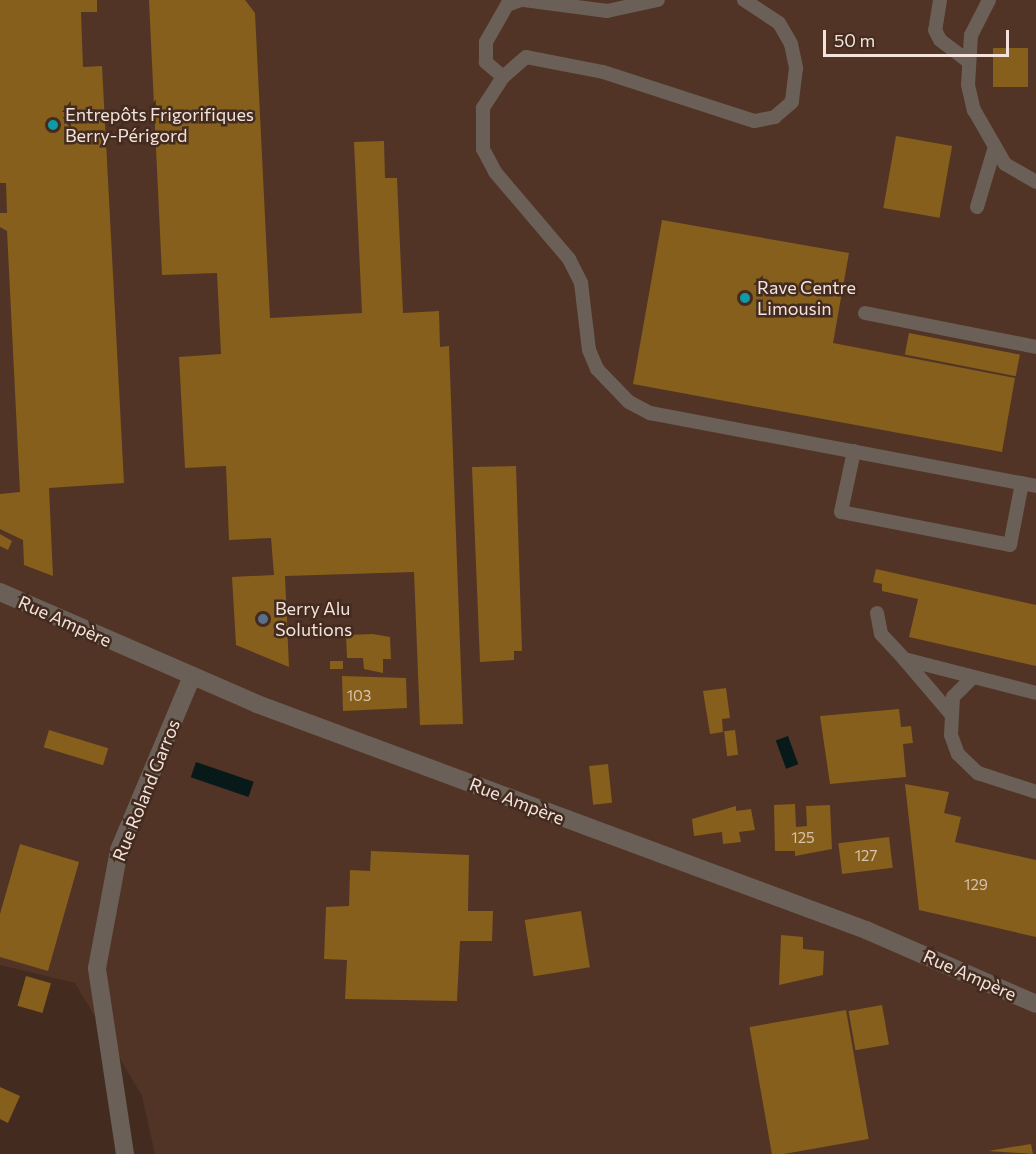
<!DOCTYPE html>
<html>
<head>
<meta charset="utf-8">
<style>
	body { margin:0 }
	#map { position:relative; width:1036px; height:1154px; overflow:hidden; background:#432b1f; font-family:Commissioner,sans-serif }
	div>[style] { position:absolute }
	.built>* { inset:0; background:#513425 }
	.water>* { inset:0; background:#08191a; transform-origin:0 0 }
	.building>* { inset:0; background:#855f1b; transform-origin:0 0 }
	.lane>* { height:14px; margin:-7px; padding:0 7px; transform-origin:7px; border-radius:7px; background:#6b6058 }
	.street>* { height:18px; margin:-9px; padding:0 9px; transform-origin:9px; border-radius:9px; background:#6b6058 }
	.dots>* { width:16px; height:16px; translate:-50% -50%; box-sizing:border-box; border:3px solid #432b1f; border-radius:50% }
	span { translate:-50% -50%; white-space:nowrap; text-align:center; line-height:1.15; -webkit-text-stroke:5px #432b1f; paint-order:stroke }
	.number-label { font-size:15px; color:#d8c2ac }
	.number-label span { -webkit-text-stroke-width:0 }
	.poi-label { font-size:18px; color:#f3e3dc }
	.left { translate:0 -50%; text-align:left }
	.street-label { font-size:18px; color:#f3e3dc }
	.scale { position:absolute; left:823px; top:30px; width:186px; height:27px; box-sizing:border-box; border:3px solid #f3e3dc; border-top:0; padding-left:8px; font-size:18px; line-height:21px; white-space:nowrap; color:#f3e3dc; -webkit-text-stroke:4px #432b1f; paint-order:stroke }
</style>
</head>
<body>
<div id="map">
	<div class="built">
		<div style="clip-path:polygon(0 0,1036px 0,1036px 1154px,155px 1154px,142px 1096px,75px 983px,0 965px)"></div>
	</div>
	<div class="water">
		<div style="left:788px;top:736px;width:30px;height:13px;rotate:70deg"></div>
		<div style="left:196px;top:762px;width:61px;height:16px;rotate:19deg"></div>
	</div>
	<div class="building">
		<div style="clip-path:polygon(0 0,97px 0,97px 12px,81px 12px,83px 67px,102px 66px,124px 483px,49px 488px,53px 576px,24px 565px,23px 540px,0 529px,0 494px,20px 492px,7px 231px,0 227px,0 213px,7px 213px,6px 183px,0 183px)"></div>
		<div style="clip-path:polygon(149px 0,245px 0,255px 13px,270px 318px,362px 313px,354px 142px,384px 141px,385px 178px,397px 178px,403px 313px,439px 311px,440px 347px,449px 346px,463px 724px,420px 725px,414px 572px,285px 576px,289px 667px,236px 645px,232px 577px,274px 575px,271px 538px,229px 540px,226px 466px,185px 468px,179px 357px,221px 354px,217px 273px,162px 275px)"></div>
		<div style="left:1028px;top:48px;width:39px;height:35px;rotate:90deg"></div>
		<div style="left:896px;top:136px;width:57px;height:73px;rotate:10deg"></div>
		<div style="clip-path:polygon(662px 220px,849px 253px,833px 343px,1015px 378px,1002px 452px,633px 384px)"></div>
		<div style="left:909px;top:333px;width:113px;height:22px;rotate:11deg"></div>
		<div style="clip-path:polygon(516px 466px,522px 651px,514px 651px,514px 660px,480px 662px,472px 467px)"></div>
		<div style="clip-path:polygon(0 534px,12px 541px,8px 550px,0 546px)"></div>
		<div style="clip-path:polygon(876px 569px,1036px 605px,1036px 666px,909px 637px,918px 599px,882px 591px,882px 584px,873px 582px)"></div>
		<div style="clip-path:polygon(373px 634px,390px 637px,391px 659px,383px 659px,383px 673px,364px 669px,363px 658px,347px 658px,346px 635px)"></div>
		<div style="left:343px;top:661px;width:8px;height:13px;rotate:90deg"></div>
		<div style="clip-path:polygon(342px 676px,406px 678px,407px 708px,343px 711px)"></div>
		<div style="clip-path:polygon(726px 688px,730px 718px,722px 719px,723px 732px,710px 734px,703px 691px)"></div>
		<div style="clip-path:polygon(899px 709px,901px 727px,911px 726px,913px 743px,903px 744px,906px 777px,830px 784px,820px 716px)"></div>
		<div style="left:49px;top:730px;width:62px;height:18px;rotate:17deg"></div>
		<div style="left:735px;top:730px;width:25px;height:11px;rotate:83deg"></div>
		<div style="left:608px;top:764px;width:39px;height:19px;rotate:84deg"></div>
		<div style="clip-path:polygon(905px 784px,949px 792px,944px 813px,961px 817px,955px 842px,1036px 860px,1036px 937px,919px 910px)"></div>
		<div style="clip-path:polygon(795px 804px,796px 827px,807px 826px,806px 806px,830px 805px,832px 849px,795px 856px,795px 851px,775px 851px,774px 805px)"></div>
		<div style="clip-path:polygon(736px 806px,736px 811px,751px 809px,755px 830px,739px 832px,741px 842px,723px 844px,722px 832px,694px 836px,692px 819px)"></div>
		<div style="left:889px;top:837px;width:31px;height:51px;rotate:83deg"></div>
		<div style="clip-path:polygon(20px 844px,79px 862px,48px 971px,0 957px,0 914px)"></div>
		<div style="clip-path:polygon(371px 851px,469px 855px,468px 911px,493px 911px,492px 941px,460px 941px,457px 1001px,345px 999px,347px 960px,324px 959px,326px 907px,349px 906px,350px 870px,370px 871px)"></div>
		<div style="left:581px;top:911px;width:57px;height:57px;rotate:81deg"></div>
		<div style="clip-path:polygon(781px 935px,803px 937px,803px 949px,824px 951px,823px 975px,779px 985px)"></div>
		<div style="left:26px;top:976px;width:26px;height:31px;rotate:16deg"></div>
		<div style="left:882px;top:1005px;width:40px;height:34px;rotate:80deg"></div>
		<div style="left:846px;top:1010px;width:131px;height:98px;rotate:80deg"></div>
		<div style="clip-path:polygon(0 1087px,20px 1096px,8px 1123px,0 1119px)"></div>
		<div style="clip-path:polygon(1031px 1144px,1033px 1154px,988px 1151px)"></div>
	</div>
	<div class="lane">
		<div style="left:524px;top:0;width:84px;rotate:7.5deg"></div>
		<div style="left:607px;top:11px;width:52px;rotate:-12.2deg"></div>
		<div style="left:744px;top:0;width:42px;rotate:33.3deg"></div>
		<div style="left:779px;top:23px;width:24px;rotate:60deg"></div>
		<div style="left:791px;top:44px;width:25px;rotate:78deg"></div>
		<div style="left:796px;top:68px;width:34px;rotate:97deg"></div>
		<div style="left:792px;top:102px;width:23px;rotate:139deg"></div>
		<div style="left:775px;top:117px;width:21px;rotate:169deg"></div>
		<div style="left:754px;top:121px;width:159px;rotate:-162deg"></div>
		<div style="left:603px;top:72px;width:78px;rotate:-169deg"></div>
		<div style="left:526px;top:57px;width:30px;rotate:139deg"></div>
		<div style="left:503px;top:77px;width:37px;rotate:123deg"></div>
		<div style="left:483px;top:108px;width:41px;rotate:90deg"></div>
		<div style="left:483px;top:149px;width:26px;rotate:62deg"></div>
		<div style="left:495px;top:172px;width:114px;rotate:49.6deg"></div>
		<div style="left:569px;top:259px;width:27px;rotate:63deg"></div>
		<div style="left:581px;top:283px;width:67px;rotate:83.2deg"></div>
		<div style="left:589px;top:350px;width:21px;rotate:67deg"></div>
		<div style="left:597px;top:369px;width:46px;rotate:45.9deg"></div>
		<div style="left:629px;top:402px;width:24px;rotate:28deg"></div>
		<div style="left:650px;top:413px;width:393px;rotate:10.7deg"></div>
		<div style="left:940px;top:0;width:30px;rotate:99deg"></div>
		<div style="left:935px;top:30px;width:11px;rotate:63deg"></div>
		<div style="left:940px;top:40px;width:35px;rotate:37deg"></div>
		<div style="left:989px;top:0;width:39px;rotate:117deg"></div>
		<div style="left:971px;top:35px;width:50px;rotate:93.4deg"></div>
		<div style="left:968px;top:85px;width:26px;rotate:77deg"></div>
		<div style="left:974px;top:110px;width:62px;rotate:60.1deg"></div>
		<div style="left:1005px;top:164px;width:36px;rotate:30deg"></div>
		<div style="left:503px;top:77px;width:23px;rotate:-139deg"></div>
		<div style="left:486px;top:62px;width:20px;rotate:-90deg"></div>
		<div style="left:486px;top:42px;width:43px;rotate:-60.4deg"></div>
		<div style="left:507px;top:5px;width:15px;rotate:-20deg"></div>
		<div style="left:977px;top:207px;width:59px;rotate:-73.4deg"></div>
		<div style="left:865px;top:313px;width:174px;rotate:11.2deg"></div>
		<div style="left:854px;top:451px;width:62px;rotate:102deg"></div>
		<div style="left:841px;top:512px;width:172px;rotate:11deg"></div>
		<div style="left:1010px;top:545px;width:63px;rotate:-79deg"></div>
		<div style="left:877px;top:613px;width:21px;rotate:79deg"></div>
		<div style="left:881px;top:634px;width:34px;rotate:47deg"></div>
		<div style="left:904px;top:659px;width:136px;rotate:14.4deg"></div>
		<div style="left:904px;top:659px;width:71px;rotate:49.6deg"></div>
		<div style="left:973px;top:677px;width:28px;rotate:135deg"></div>
		<div style="left:953px;top:697px;width:38px;rotate:93deg"></div>
		<div style="left:951px;top:735px;width:20px;rotate:70deg"></div>
		<div style="left:958px;top:754px;width:28px;rotate:44deg"></div>
		<div style="left:978px;top:773px;width:61px;rotate:18.1deg"></div>
	</div>
	<div class="street">
		<div style="left:0;top:592px;width:280px;rotate:23.5deg"></div>
		<div style="left:257px;top:704px;width:650px;rotate:20.36deg"></div>
		<div style="left:866px;top:930px;width:185px;rotate:23.5deg"></div>
		<div style="left:125px;top:1154px;width:188px;rotate:-98.6deg"></div>
		<div style="left:97px;top:968px;width:120px;rotate:-79.4deg"></div>
		<div style="left:119px;top:850px;width:189px;rotate:-67.2deg"></div>
	</div>
	<div class="dots">
		<div style="left:53px;top:125px;background:#0f9aa8"></div>
		<div style="left:745px;top:298px;background:#0f9aa8"></div>
		<div style="left:263px;top:619px;background:#5c6f8a"></div>
	</div>
	<div class="number-label">
		<span style="left:359px;top:696px">103</span>
		<span style="left:803px;top:838px">125</span>
		<span style="left:866px;top:856px">127</span>
		<span style="left:976px;top:885px">129</span>
	</div>
	<div class="poi-label">
		<span class="left" style="left:65px;top:125px">Entrepôts Frigorifiques<br>Berry-Périgord</span>
		<span class="left" style="left:757px;top:298px">Rave Centre<br>Limousin</span>
		<span class="left" style="left:275px;top:619px">Berry Alu<br>Solutions</span>
	</div>
	<div class="street-label">
		<span style="left:65px;top:621px;rotate:24deg">Rue Ampère</span>
		<span style="left:146px;top:790px;rotate:-68deg">Rue Roland Garros</span>
		<span style="left:517px;top:801px;rotate:21deg">Rue Ampère</span>
		<span style="left:970px;top:975px;rotate:24deg">Rue Ampère</span>
	</div>
	<div class="scale">50 m</div>
</div>
</body>
</html>
